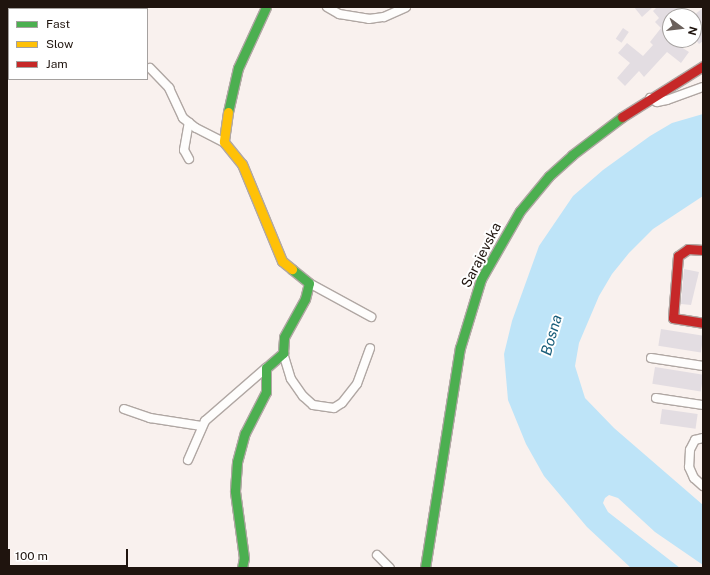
<!DOCTYPE html>
<html>
<head>
<meta charset="utf-8">
<style>
	body { margin:0 }
	#map { position:relative; width:710px; height:575px; overflow:hidden; background:#f9f1ee; font-family:"Public Sans",sans-serif }
	div>[style] { position:absolute }
	.water>* { inset:0; background:#bee4f8 }
	.building>* { inset:0; background:#e3dde2; transform-origin:0 0 }
	.roads { filter:drop-shadow(1px 0 #b0a7a3) drop-shadow(-1px 0 #b0a7a3) drop-shadow(0 1px #b0a7a3) drop-shadow(0 -1px #b0a7a3) }
	.street>* { height:8px; margin:-4px; padding:0 4px; transform-origin:4px; border-radius:4px; background:#fefdfc }
	.fast>* { height:9px; margin:-4.5px; padding:0 4.5px; transform-origin:4.5px; border-radius:4.5px; background:#4caf50 }
	.slow>* { height:9px; margin:-4.5px; padding:0 4.5px; transform-origin:4.5px; border-radius:4.5px; background:#ffc107 }
	.jam>* { height:9px; margin:-4.5px; padding:0 4.5px; transform-origin:4.5px; border-radius:4.5px; background:#c62828 }
	span { translate:-50% -50%; white-space:nowrap; text-align:center; line-height:1.15; -webkit-text-stroke:4px #fff; paint-order:stroke }
	.street-label { font-size:14px; color:#1f140e }
	.water-label { font-size:15px; color:#175c79; font-style:italic }
	.frame { position:absolute; inset:0; border:8px solid #1f140e; pointer-events:none }
	.legend { position:absolute; left:8px; top:8px; width:140px; height:72px; box-sizing:border-box; background:#fff; border:1px solid #a5a19f; margin:0; padding:5px 7px; list-style:none; font-size:12px; color:#1f140e }
	.legend li { display:flex; align-items:center; gap:8px; height:20px }
	.legend b { width:20px; border:1px solid #a5a19f }
	.north { position:absolute; left:662px; top:8px; width:40px; height:40px; box-sizing:border-box; background:#fff; border:1px solid #a5a19f; border-radius:50%; rotate:105deg; font-size:11px; font-weight:700; line-height:16px; text-align:center; color:#1f140e }
	.north::after { content:''; display:block; margin:auto; width:14px; height:18px; background:#6b615c; clip-path:polygon(50% 0,100% 100%,50% 72%,0 100%) }
	.scale { position:absolute; left:8px; top:549px; width:120px; height:18px; box-sizing:border-box; border:2px solid #1f140e; border-top:0; padding-left:5px; font-size:12px; line-height:14px; white-space:nowrap; color:#1f140e; -webkit-text-stroke:3px #fff; paint-order:stroke }
</style>
</head>
<body>
<div id="map">
	<div class="water">
		<div style="clip-path:polygon(703px 114px,703px 196px,653px 229px,629px 253px,612px 274px,599px 296px,579px 343px,575px 366px,585px 398px,614px 428px,703px 505px,703px 565px,655px 532px,618px 498px,609px 495px,605px 498px,603px 503px,608px 512px,680px 568px,631px 568px,587px 527px,544px 476px,526px 444px,508px 400px,504px 354px,512px 321px,539px 246px,573px 196px,603px 170px,650px 136px,672px 123px)"></div>
	</div>
	<div class="building">
		<div style="clip-path:polygon(634px 7px,653px 7px,642px 17px)"></div>
		<div style="clip-path:polygon(657px 7px,684px 7px,692px 16px,670px 16px,670px 40px,689px 52px,681px 63px,667px 52px,644px 77px,639px 71px,625px 86px,617px 78px,630px 63px,618px 53px,627px 43px,643px 56px,653px 45px,650px 42px,661px 28px,655px 22px,659px 18px,653px 11px)"></div>
		<div style="clip-path:polygon(703px 8px,703px 22px,698px 26px,694px 22px,694px 15px)"></div>
		<div style="clip-path:polygon(703px 25px,703px 41px,699px 44px,694px 38px,694px 33px)"></div>
		<div style="left:623px;top:28px;width:7px;height:13px;rotate:34deg"></div>
		<div style="clip-path:polygon(684px 269px,699px 272px,691px 305px,681px 304px)"></div>
		<div style="left:661px;top:329px;width:43px;height:17px;rotate:9deg"></div>
		<div style="left:655px;top:367px;width:49px;height:17px;rotate:9deg"></div>
		<div style="left:662px;top:409px;width:36px;height:15px;rotate:8deg"></div>
	</div>
	<div class="roads">
		<div class="street">
			<div style="left:327px;top:7px;width:14px;rotate:30deg"></div>
			<div style="left:339px;top:14px;width:30px;rotate:9deg"></div>
			<div style="left:369px;top:19px;width:15px;rotate:-8deg"></div>
			<div style="left:384px;top:17px;width:24px;rotate:-24deg"></div>
			<div style="left:150px;top:68px;width:28px;rotate:46deg"></div>
			<div style="left:169px;top:88px;width:33px;rotate:65deg"></div>
			<div style="left:183px;top:118px;width:16px;rotate:38deg"></div>
			<div style="left:196px;top:128px;width:31px;rotate:27deg"></div>
			<div style="left:650px;top:98px;width:8px;rotate:30deg"></div>
			<div style="left:657px;top:102px;width:10px;rotate:-11deg"></div>
			<div style="left:667px;top:100px;width:38px;rotate:-20deg"></div>
			<div style="left:189px;top:159px;width:10px;rotate:-119deg"></div>
			<div style="left:184px;top:150px;width:28px;rotate:-80deg"></div>
			<div style="left:309px;top:283px;width:71px;rotate:28.7deg"></div>
			<div style="left:283px;top:353px;width:27px;rotate:73deg"></div>
			<div style="left:291px;top:379px;width:21px;rotate:55deg"></div>
			<div style="left:303px;top:396px;width:13px;rotate:42deg"></div>
			<div style="left:313px;top:405px;width:21px;rotate:8deg"></div>
			<div style="left:334px;top:408px;width:9px;rotate:-32deg"></div>
			<div style="left:342px;top:403px;width:24px;rotate:-52deg"></div>
			<div style="left:357px;top:384px;width:38px;rotate:-70deg"></div>
			<div style="left:651px;top:358px;width:53px;rotate:8.7deg"></div>
			<div style="left:656px;top:398px;width:48px;rotate:8.5deg"></div>
			<div style="left:124px;top:409px;width:28px;rotate:19deg"></div>
			<div style="left:150px;top:418px;width:52px;rotate:8.9deg"></div>
			<div style="left:703px;top:438px;width:8px;rotate:166deg"></div>
			<div style="left:695px;top:440px;width:11px;rotate:117deg"></div>
			<div style="left:690px;top:450px;width:17px;rotate:93deg"></div>
			<div style="left:689px;top:467px;width:12px;rotate:66deg"></div>
			<div style="left:694px;top:478px;width:12px;rotate:42deg"></div>
			<div style="left:188px;top:460px;width:43px;rotate:-66.4deg"></div>
			<div style="left:205px;top:421px;width:81px;rotate:-41deg"></div>
			<div style="left:377px;top:555px;width:18px;rotate:45deg"></div>
		</div>
		<div class="fast">
			<div style="left:228px;top:112px;width:45px;rotate:-77.2deg"></div>
			<div style="left:238px;top:68px;width:67px;rotate:-65.3deg"></div>
			<div style="left:242px;top:568px;width:10px;rotate:-79deg"></div>
			<div style="left:244px;top:558px;width:68px;rotate:-97.7deg"></div>
			<div style="left:235px;top:491px;width:29px;rotate:-86deg"></div>
			<div style="left:237px;top:462px;width:30px;rotate:-75deg"></div>
			<div style="left:245px;top:433px;width:46px;rotate:-62.9deg"></div>
			<div style="left:266px;top:392px;width:24px;rotate:-90deg"></div>
			<div style="left:266px;top:368px;width:23px;rotate:-41deg"></div>
			<div style="left:283px;top:353px;width:16px;rotate:-86deg"></div>
			<div style="left:284px;top:337px;width:43px;rotate:-61.1deg"></div>
			<div style="left:305px;top:299px;width:16px;rotate:-76deg"></div>
			<div style="left:309px;top:283px;width:22px;rotate:-141deg"></div>
			<div style="left:425px;top:568px;width:223px;rotate:-81deg"></div>
			<div style="left:460px;top:348px;width:72px;rotate:-73.1deg"></div>
			<div style="left:481px;top:279px;width:78px;rotate:-60.2deg"></div>
			<div style="left:520px;top:211px;width:45px;rotate:-50.4deg"></div>
			<div style="left:549px;top:176px;width:31px;rotate:-42deg"></div>
			<div style="left:572px;top:155px;width:63px;rotate:-37.2deg"></div>
		</div>
		<div class="slow">
			<div style="left:228px;top:112px;width:30px;rotate:98deg"></div>
			<div style="left:224px;top:142px;width:28px;rotate:51deg"></div>
			<div style="left:242px;top:164px;width:105px;rotate:67.6deg"></div>
			<div style="left:282px;top:261px;width:13px;rotate:39deg"></div>
		</div>
		<div class="jam">
			<div style="left:622px;top:117px;width:96px;rotate:-32.2deg"></div>
			<div style="left:703px;top:250px;width:15px;rotate:-176deg"></div>
			<div style="left:688px;top:249px;width:12px;rotate:145deg"></div>
			<div style="left:678px;top:256px;width:62px;rotate:94.6deg"></div>
			<div style="left:673px;top:318px;width:30px;rotate:9deg"></div>
		</div>
	</div>
	<div class="street-label">
		<span style="left:481px;top:255px;rotate:-63deg">Sarajevska</span>
	</div>
	<div class="water-label">
		<span style="left:551px;top:335px;rotate:-74deg">Bosna</span>
	</div>
	<div class="frame"></div>
	<ul class="legend">
	<li><b style="height:5px;background:#4caf50"></b>Fast</li>
	<li><b style="height:5px;background:#ffc107"></b>Slow</li>
	<li><b style="height:5px;background:#c62828"></b>Jam</li>
	</ul>
	<div class="north">N</div>
	<div class="scale">100 m</div>
</div>
</body>
</html>
